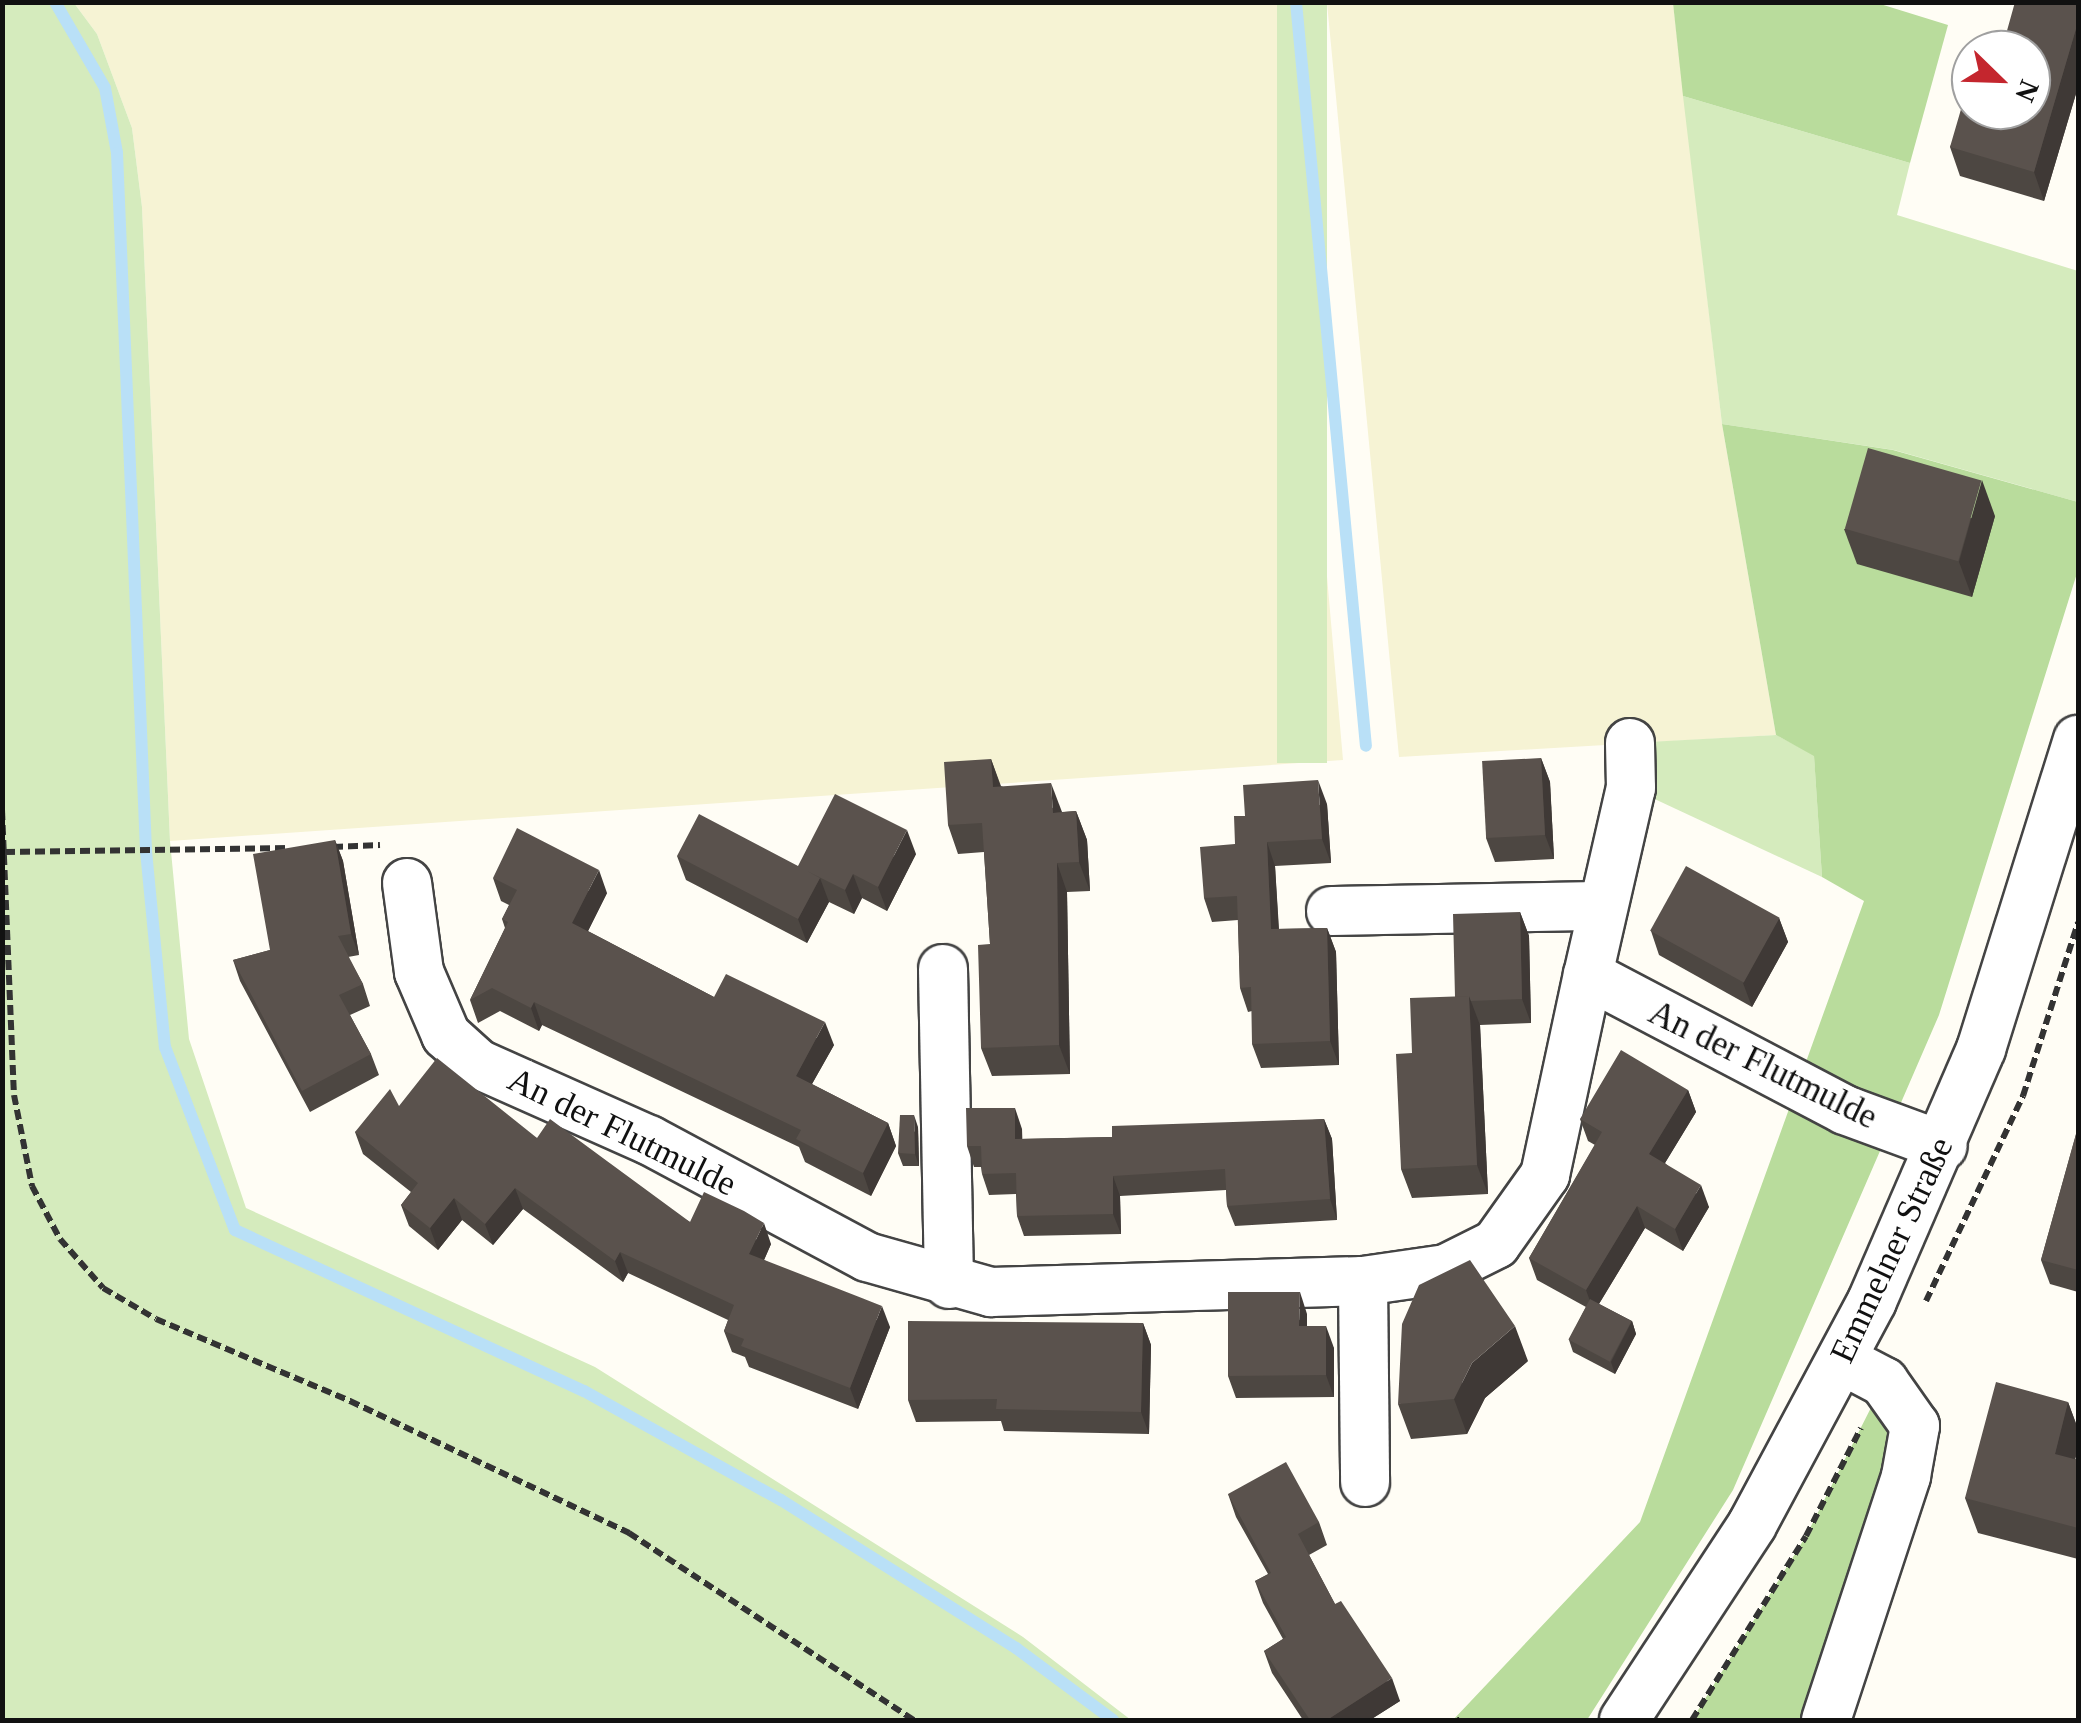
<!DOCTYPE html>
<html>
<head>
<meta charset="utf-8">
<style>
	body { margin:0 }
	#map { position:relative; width:2081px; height:1723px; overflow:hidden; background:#fffdf5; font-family:"Times New Roman",serif }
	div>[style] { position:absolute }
	.farmland>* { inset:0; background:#f6f3d4 }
	.green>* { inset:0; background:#d5ebbd; transform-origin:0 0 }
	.forest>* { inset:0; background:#b9dc9c }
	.stream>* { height:12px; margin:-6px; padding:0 6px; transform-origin:6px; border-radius:6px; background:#b9e0f7 }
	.path>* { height:6px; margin-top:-3px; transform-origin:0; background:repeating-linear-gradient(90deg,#333 0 10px,transparent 0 15px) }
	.roads { filter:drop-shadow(2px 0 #444) drop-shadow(-2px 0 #444) drop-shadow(0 2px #444) drop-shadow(0 -2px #444) }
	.minor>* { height:48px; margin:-24px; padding:0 24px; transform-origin:24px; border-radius:24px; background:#fff }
	.wall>* { inset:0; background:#4d4742 }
	.shaded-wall>* { inset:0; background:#3f3936 }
	.building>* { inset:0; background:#5a524d; transform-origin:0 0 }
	span { translate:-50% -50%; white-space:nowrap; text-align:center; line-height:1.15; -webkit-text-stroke:10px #fff; paint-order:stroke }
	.street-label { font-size:35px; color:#111 }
	.frame { position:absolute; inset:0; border:5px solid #111; pointer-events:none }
	.north { position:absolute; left:1951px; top:30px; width:100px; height:100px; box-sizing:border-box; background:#fff; border:2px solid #a0a0a0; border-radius:50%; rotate:113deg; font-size:28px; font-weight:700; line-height:40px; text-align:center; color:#111 }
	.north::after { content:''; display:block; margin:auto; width:35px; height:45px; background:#c4262e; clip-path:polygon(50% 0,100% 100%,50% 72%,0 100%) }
</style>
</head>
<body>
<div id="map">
	<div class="farmland">
		<div style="clip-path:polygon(74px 3px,1277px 3px,1343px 760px,170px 841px,142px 207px,132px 128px,97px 34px)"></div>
		<div style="clip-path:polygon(1327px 3px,1673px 3px,1722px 424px,1776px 735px,1399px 757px)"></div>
	</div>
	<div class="green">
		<div style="clip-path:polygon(74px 3px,97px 34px,132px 128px,142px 207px,170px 841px,189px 1039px,246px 1208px,595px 1367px,1023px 1637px,1131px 1720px,3px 1720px,2px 3px)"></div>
		<div style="left:1277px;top:3px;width:50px;height:760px"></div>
		<div style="clip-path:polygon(1683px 96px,1910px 163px,1897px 215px,2078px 271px,2078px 502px,1894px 450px,1722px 424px)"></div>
		<div style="clip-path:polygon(1776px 735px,1814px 755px,1822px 877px,1631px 788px,1630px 743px)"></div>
	</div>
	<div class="forest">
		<div style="clip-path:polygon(1673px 3px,1877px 3px,1948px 25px,1910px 163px,1683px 96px)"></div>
		<div style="clip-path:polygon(1722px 424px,1893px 450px,2078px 502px,2078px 570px,1939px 1015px,1733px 1490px,1587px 1720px,1453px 1720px,1640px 1522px,1864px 901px,1822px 877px,1814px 756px,1776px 735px)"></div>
		<div style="clip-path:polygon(1884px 1382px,1907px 1408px,1801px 1720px,1692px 1720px,1806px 1536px)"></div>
	</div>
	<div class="stream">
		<div style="left:55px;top:2px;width:99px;rotate:59.8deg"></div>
		<div style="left:105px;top:88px;width:66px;rotate:79.5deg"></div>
		<div style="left:117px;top:153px;width:699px;rotate:87.62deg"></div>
		<div style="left:146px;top:851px;width:197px;rotate:84.5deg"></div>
		<div style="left:165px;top:1047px;width:196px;rotate:69.1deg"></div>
		<div style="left:235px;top:1230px;width:384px;rotate:24.8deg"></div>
		<div style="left:584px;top:1391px;width:225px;rotate:29deg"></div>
		<div style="left:781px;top:1500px;width:278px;rotate:32.2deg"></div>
		<div style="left:1016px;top:1648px;width:121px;rotate:36.6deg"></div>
		<div style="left:1296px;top:2px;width:747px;rotate:84.63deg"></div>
	</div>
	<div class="path">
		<div style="left:2px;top:810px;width:285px;rotate:87.6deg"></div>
		<div style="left:14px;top:1095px;width:93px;rotate:78.8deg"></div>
		<div style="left:32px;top:1186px;width:60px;rotate:62.2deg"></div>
		<div style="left:60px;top:1239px;width:65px;rotate:48.7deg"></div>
		<div style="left:103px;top:1288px;width:61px;rotate:30.3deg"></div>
		<div style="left:156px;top:1319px;width:211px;rotate:22.9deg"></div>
		<div style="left:350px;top:1401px;width:309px;rotate:25.3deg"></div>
		<div style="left:629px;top:1533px;width:341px;rotate:33.3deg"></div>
		<div style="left:333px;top:847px;width:47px;rotate:-2.4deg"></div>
		<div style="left:5px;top:852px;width:285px;rotate:-0.8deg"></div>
		<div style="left:1926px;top:1301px;width:227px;rotate:-64.7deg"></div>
		<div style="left:2023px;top:1096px;width:182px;rotate:-72.4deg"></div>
		<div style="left:1456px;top:1718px;width:2px;rotate:63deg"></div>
		<div style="left:1692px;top:1720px;width:216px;rotate:-58.2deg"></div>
		<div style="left:1806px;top:1536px;width:121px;rotate:-63deg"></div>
	</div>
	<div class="roads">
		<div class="minor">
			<div style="left:407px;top:883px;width:90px;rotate:82.3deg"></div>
			<div style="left:419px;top:972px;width:69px;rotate:66.8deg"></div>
			<div style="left:446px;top:1035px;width:43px;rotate:42.2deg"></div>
			<div style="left:478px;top:1064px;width:187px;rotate:24deg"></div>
			<div style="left:649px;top:1140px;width:247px;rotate:28.2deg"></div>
			<div style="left:867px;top:1257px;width:129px;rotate:15.8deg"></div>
			<div style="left:991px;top:1292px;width:372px;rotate:-1.7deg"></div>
			<div style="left:1363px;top:1281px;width:84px;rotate:-8.2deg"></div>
			<div style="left:1446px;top:1269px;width:56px;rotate:-26.6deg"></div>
			<div style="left:1496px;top:1244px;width:85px;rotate:-54.6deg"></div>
			<div style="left:1545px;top:1175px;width:205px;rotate:-77.9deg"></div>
			<div style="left:1588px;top:975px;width:290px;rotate:27.7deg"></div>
			<div style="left:1845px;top:1110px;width:104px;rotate:20.2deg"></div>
			<div style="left:1331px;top:911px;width:269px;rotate:-1.1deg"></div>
			<div style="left:943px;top:969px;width:315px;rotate:88.9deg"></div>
			<div style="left:1588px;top:975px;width:192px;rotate:-77.1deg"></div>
			<div style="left:1631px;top:788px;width:45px;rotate:-91.3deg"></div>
			<div style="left:1363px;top:1281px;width:201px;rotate:89.4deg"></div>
			<div style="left:1624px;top:1720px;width:233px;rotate:-56.7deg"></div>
			<div style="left:1752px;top:1525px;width:254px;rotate:-61.8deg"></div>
			<div style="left:1872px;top:1301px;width:275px;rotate:-66.6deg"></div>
			<div style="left:1981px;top:1049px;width:324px;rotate:-72.6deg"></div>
			<div style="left:1826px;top:1720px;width:257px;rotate:-71.8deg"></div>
			<div style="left:1906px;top:1476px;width:51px;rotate:-79.8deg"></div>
			<div style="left:1915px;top:1426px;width:54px;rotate:-125.2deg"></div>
			<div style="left:1884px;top:1382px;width:47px;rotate:-152.4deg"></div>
		</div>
	</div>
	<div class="wall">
		<div style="clip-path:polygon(2078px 2px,2078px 87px,2044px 201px,1960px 176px,1950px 147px,2003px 45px)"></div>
		<div style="clip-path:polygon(1995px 516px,1972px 597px,1857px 564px,1844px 529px)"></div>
		<div style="clip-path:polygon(1541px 758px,1550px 782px,1554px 859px,1495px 862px,1486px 838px)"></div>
		<div style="clip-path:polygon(991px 759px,1001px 786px,1062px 812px,1076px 811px,1087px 840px,1090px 891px,1067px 892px,1070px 1074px,992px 1076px,981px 1048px,990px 944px,984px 852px,958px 854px,948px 825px)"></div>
		<div style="clip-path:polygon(1327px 804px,1331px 863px,1275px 866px,1279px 929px,1327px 928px,1336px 952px,1339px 1065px,1261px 1068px,1252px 1044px,1252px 1011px,1248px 1012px,1240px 988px,1238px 920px,1212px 922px,1204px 898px,1235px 844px,1245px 816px)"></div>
		<div style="clip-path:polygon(335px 840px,343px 861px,359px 955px,348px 957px,363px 984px,370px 1006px,350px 1015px,371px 1054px,379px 1075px,310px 1112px,240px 981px,233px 960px,270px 950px)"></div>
		<div style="clip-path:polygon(916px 854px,887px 911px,862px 898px,854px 914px,829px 902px,807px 943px,686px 880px,677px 856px,798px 866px)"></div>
		<div style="clip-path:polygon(493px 878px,607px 893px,588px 931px,714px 997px,834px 1045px,812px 1084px,888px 1123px,896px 1146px,871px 1196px,805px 1162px,799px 1147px,542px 1025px,539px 1031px,500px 1011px,478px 1023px,470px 1000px,505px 928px,502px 919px,509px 905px,501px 901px)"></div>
		<div style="clip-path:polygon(1520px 912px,1529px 936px,1531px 1023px,1480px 1025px,1488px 1194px,1412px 1198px,1401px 1169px,1412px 1053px)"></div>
		<div style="clip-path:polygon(1779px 918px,1788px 942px,1752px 1007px,1659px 955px,1651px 931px)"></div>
		<div style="clip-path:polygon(1688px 1090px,1696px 1112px,1665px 1163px,1709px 1207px,1683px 1251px,1645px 1228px,1599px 1304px,1632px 1321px,1636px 1334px,1615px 1374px,1573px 1352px,1569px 1340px,1586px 1307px,1537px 1280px,1529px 1258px,1595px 1145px,1588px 1141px,1580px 1119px)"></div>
		<div style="clip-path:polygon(399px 1106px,537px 1138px,690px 1222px,771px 1244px,764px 1260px,890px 1327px,858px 1409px,749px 1367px,745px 1357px,732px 1352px,724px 1331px,728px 1320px,628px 1273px,623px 1282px,523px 1209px,493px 1245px,462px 1220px,438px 1250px,409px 1226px,401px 1205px,411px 1192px,363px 1154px,355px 1132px)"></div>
		<div style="clip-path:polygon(1324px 1119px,1332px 1139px,1337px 1220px,1235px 1226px,1227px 1206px,1226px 1190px,1120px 1196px,1121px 1234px,1024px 1236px,1017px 1216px,1016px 1194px,989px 1195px,982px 1174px,981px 1167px,974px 1167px,967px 1146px,1022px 1129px,1022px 1139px,1112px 1137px)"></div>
		<div style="clip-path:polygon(918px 1127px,919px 1166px,903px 1166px,898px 1153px)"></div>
		<div style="clip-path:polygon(2078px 1127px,2078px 1292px,2050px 1284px,2041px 1260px)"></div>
		<div style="clip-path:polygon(1307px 1314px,1307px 1326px,1334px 1348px,1334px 1397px,1236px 1398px,1228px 1376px)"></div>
		<div style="clip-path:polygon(1143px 1323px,1151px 1345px,1149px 1434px,1004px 1431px,1001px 1421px,916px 1422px,908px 1400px)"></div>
		<div style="clip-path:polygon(1528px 1361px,1485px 1398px,1467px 1434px,1411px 1439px,1398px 1404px)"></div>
		<div style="clip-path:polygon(2068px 1402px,2078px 1429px,2078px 1448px,2075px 1459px,2078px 1460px,2078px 1559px,1978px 1533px,1965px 1498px)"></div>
		<div style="clip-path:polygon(1228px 1494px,1319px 1522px,1327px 1545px,1309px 1555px,1335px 1604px,1400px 1701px,1370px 1720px,1303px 1720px,1272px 1673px,1264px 1651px,1283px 1639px,1263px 1603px,1255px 1581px,1268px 1574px,1236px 1517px)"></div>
	</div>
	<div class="shaded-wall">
		<div style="clip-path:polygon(2078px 22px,2078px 87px,2044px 201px,2034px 172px)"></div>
		<div style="clip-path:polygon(1982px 480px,1995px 516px,1972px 597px,1959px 562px)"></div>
		<div style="clip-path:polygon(1541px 758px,1550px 782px,1554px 859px,1545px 835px)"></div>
		<div style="clip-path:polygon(991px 759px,1001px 788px,993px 787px)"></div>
		<div style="clip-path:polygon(1318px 780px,1327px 804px,1331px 863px,1322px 839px)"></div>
		<div style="clip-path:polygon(1051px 783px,1062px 812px,1053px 813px)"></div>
		<div style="clip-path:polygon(1076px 811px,1087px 840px,1090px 891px,1079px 862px)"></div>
		<div style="clip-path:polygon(907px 830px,916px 854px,887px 911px,878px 887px)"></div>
		<div style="clip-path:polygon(335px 840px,343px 861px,359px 955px,351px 934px)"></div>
		<div style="clip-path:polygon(1267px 842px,1275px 866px,1280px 953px,1271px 929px)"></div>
		<div style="clip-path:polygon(1057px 863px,1067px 892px,1070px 1074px,1059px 1045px)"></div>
		<div style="clip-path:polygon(599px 870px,607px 893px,581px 945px,572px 923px)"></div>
		<div style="clip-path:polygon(853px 874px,862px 898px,854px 914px,845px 890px)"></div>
		<div style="clip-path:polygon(820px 878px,829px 902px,807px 943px,798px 919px)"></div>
		<div style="clip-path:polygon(1520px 912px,1529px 936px,1531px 1023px,1522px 999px)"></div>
		<div style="clip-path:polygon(1779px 918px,1788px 942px,1752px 1007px,1743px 983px)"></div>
		<div style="clip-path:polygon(1327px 928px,1336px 952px,1339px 1065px,1330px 1041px)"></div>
		<div style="clip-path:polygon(1469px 996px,1480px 1025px,1488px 1194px,1477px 1165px)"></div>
		<div style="clip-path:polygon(534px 1002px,542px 1025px,539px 1031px,531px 1008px)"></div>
		<div style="clip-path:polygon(825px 1022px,834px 1045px,804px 1098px,796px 1076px)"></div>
		<div style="clip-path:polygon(1688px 1090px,1696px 1112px,1657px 1176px,1649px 1154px)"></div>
		<div style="clip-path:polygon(1015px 1108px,1022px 1129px,1023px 1160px,1015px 1139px)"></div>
		<div style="clip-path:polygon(914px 1115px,918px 1127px,919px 1166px,915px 1154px)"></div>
		<div style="clip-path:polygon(1324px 1119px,1332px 1139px,1337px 1220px,1330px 1199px)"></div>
		<div style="clip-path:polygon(888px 1123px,896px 1146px,871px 1196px,863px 1173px)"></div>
		<div style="clip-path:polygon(1113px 1176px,1120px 1196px,1121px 1234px,1113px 1214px)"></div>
		<div style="clip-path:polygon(1701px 1185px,1709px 1207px,1683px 1251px,1675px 1229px)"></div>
		<div style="clip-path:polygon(515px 1188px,523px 1209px,493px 1245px,485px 1224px)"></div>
		<div style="clip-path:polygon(454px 1198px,462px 1220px,438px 1250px,430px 1228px)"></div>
		<div style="clip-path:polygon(1637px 1206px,1645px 1228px,1594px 1312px,1586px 1290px)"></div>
		<div style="clip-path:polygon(764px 1223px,771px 1244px,757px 1276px,749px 1254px)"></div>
		<div style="clip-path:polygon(620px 1252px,628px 1273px,623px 1282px,615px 1261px)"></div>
		<div style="clip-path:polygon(1300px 1292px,1307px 1314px,1307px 1348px,1299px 1326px)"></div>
		<div style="clip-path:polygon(882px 1306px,890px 1327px,858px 1409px,850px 1388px)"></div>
		<div style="clip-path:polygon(1632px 1321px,1636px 1334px,1615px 1374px,1611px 1362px)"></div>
		<div style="clip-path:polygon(1143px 1323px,1151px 1345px,1149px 1434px,1141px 1412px)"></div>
		<div style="clip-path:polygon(1326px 1326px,1334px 1348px,1334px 1397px,1326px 1375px)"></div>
		<div style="clip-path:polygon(1515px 1326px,1528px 1361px,1485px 1398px,1467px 1434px,1454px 1399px,1472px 1363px)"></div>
		<div style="clip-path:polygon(2068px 1402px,2078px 1429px,2078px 1448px,2068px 1489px,2055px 1454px)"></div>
		<div style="clip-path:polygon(1392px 1678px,1400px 1701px,1370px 1720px,1327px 1720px)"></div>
	</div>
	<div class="building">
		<div style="clip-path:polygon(2015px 2px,2078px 2px,2078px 22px,2034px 172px,1950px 147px,1971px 75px,1971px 110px,2031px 110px,2031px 50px,1979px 50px,1982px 38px,2003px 45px)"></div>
		<div style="left:1868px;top:448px;width:118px;height:84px;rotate:16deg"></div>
		<div style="left:1541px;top:758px;width:77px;height:59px;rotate:87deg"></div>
		<div style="clip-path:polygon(991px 759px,993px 787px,1051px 783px,1053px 813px,1076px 811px,1079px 862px,1057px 863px,1059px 1045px,981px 1048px,978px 945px,990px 944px,982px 823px,948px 825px,944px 762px)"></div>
		<div style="clip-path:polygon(1318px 780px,1322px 839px,1267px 842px,1271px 929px,1327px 928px,1330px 1041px,1252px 1044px,1251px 987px,1240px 988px,1237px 896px,1204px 898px,1200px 847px,1235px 844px,1234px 816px,1245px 816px,1243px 785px)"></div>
		<div style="clip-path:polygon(835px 794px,907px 830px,878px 887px,853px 874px,845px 890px,807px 871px,820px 878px,798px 919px,677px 856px,699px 814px,798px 866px)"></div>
		<div style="clip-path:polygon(517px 828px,599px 870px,572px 923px,714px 997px,726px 974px,825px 1022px,796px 1076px,888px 1123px,863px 1173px,796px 1139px,801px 1130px,534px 1002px,531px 1008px,492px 988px,470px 1000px,508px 922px,502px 919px,517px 890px,493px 878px)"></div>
		<div style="clip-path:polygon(335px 840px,351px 934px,338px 936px,363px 984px,339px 995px,371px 1054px,302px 1091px,233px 960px,270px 950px,253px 854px)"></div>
		<div style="left:1686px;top:866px;width:107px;height:74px;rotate:29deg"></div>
		<div style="clip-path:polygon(1520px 912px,1522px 999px,1471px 1001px,1469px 996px,1455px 997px,1453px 914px)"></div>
		<div style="clip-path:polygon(1469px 996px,1477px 1165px,1401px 1169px,1396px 1054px,1412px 1053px,1410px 998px)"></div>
		<div style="clip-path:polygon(1621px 1050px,1688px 1090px,1649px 1154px,1701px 1185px,1675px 1229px,1637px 1206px,1586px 1290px,1529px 1258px,1602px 1132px,1580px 1119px)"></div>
		<div style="clip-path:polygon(437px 1058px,537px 1138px,550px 1119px,690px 1222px,704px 1192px,744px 1211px,764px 1223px,749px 1254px,882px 1306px,850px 1388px,741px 1346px,744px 1339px,724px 1331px,734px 1305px,620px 1252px,615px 1261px,515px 1188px,485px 1224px,454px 1198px,430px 1228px,401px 1205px,418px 1183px,355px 1132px,390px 1089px,399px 1106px)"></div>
		<div style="clip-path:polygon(966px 1108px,1015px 1108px,1015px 1139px,1112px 1137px,1112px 1126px,1324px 1119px,1330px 1199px,1227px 1206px,1225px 1169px,1113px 1176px,1113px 1214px,1017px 1216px,1016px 1173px,982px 1174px,981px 1146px,967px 1146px)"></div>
		<div style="clip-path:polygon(900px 1115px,914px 1115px,915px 1154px,898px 1153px)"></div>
		<div style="clip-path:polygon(2078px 1127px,2078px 1270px,2041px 1260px)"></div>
		<div style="clip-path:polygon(1470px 1260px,1515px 1326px,1472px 1363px,1454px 1399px,1398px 1404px,1402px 1324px,1419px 1285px)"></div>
		<div style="clip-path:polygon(1228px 1292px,1300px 1292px,1299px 1326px,1326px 1326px,1326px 1375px,1228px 1376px)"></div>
		<div style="left:1590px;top:1299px;width:47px;height:46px;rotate:28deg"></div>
		<div style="clip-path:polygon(908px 1321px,1143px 1323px,1141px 1412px,996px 1409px,997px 1399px,908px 1400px)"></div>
		<div style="clip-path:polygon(1996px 1382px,2068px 1402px,2055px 1454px,2078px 1460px,2078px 1528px,1965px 1498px)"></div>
		<div style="clip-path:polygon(1286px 1462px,1319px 1522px,1298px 1534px,1335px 1604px,1341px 1601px,1392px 1678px,1327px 1720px,1310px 1720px,1264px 1651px,1286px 1637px,1255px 1581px,1271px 1573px,1228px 1494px)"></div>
	</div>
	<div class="street-label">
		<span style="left:1763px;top:1065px;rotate:26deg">An der Flutmulde</span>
		<span style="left:622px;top:1132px;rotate:26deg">An der Flutmulde</span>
		<span style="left:1892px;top:1250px;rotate:-65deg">Emmelner Straße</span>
	</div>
	<div class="frame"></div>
	<div class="north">N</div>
</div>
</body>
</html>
